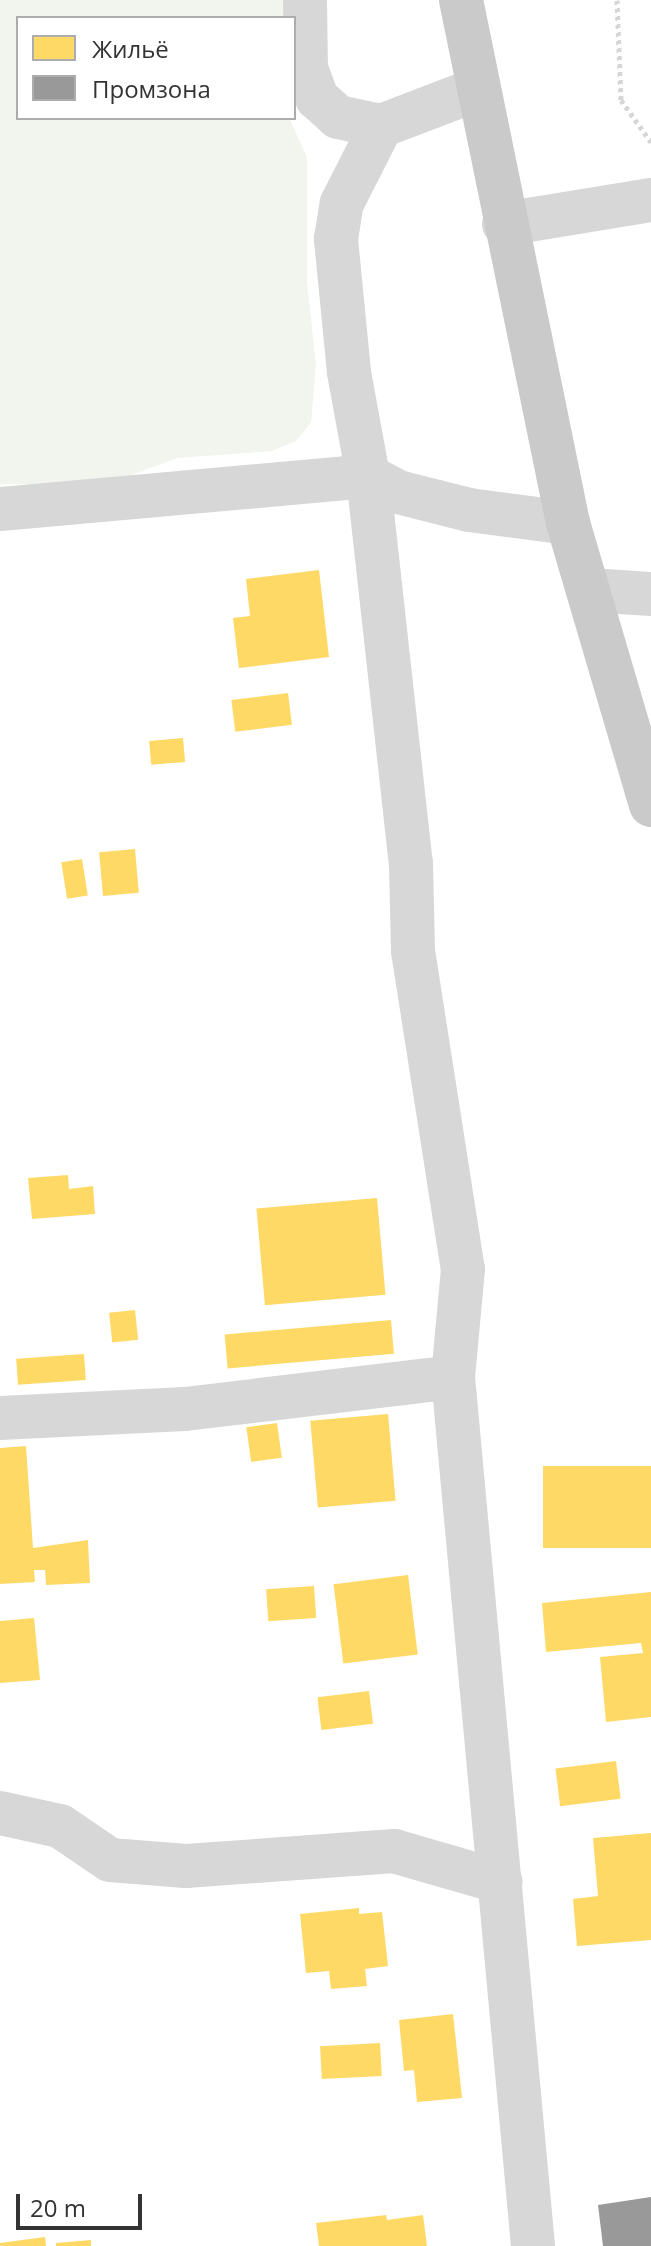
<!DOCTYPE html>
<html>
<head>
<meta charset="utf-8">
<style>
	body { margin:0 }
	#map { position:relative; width:651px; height:2246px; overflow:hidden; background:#fff; font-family:"Open Sans",sans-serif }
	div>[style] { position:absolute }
	.green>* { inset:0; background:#f1f5ed }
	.homes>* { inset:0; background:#ffd966; transform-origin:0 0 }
	.industry>* { inset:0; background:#999 }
	.path>* { height:5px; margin-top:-2.5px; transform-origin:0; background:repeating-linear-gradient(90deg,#d6d6d6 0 4px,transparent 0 8px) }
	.minor>* { height:44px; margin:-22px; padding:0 22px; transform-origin:22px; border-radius:22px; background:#d7d7d7 }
	.major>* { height:44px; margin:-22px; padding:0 22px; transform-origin:22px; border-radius:22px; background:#cacaca }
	span { translate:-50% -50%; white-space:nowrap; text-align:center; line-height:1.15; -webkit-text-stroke:8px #fff; paint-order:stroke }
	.legend { position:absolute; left:16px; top:16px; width:280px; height:104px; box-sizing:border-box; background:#fff; border:2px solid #adadad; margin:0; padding:10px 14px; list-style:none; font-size:24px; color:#333 }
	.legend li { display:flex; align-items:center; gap:16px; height:40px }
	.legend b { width:40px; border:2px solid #adadad }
	.scale { position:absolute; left:16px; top:2194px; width:126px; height:36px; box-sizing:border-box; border:4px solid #333; border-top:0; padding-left:10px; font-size:24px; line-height:28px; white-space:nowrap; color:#333; -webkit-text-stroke:6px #fff; paint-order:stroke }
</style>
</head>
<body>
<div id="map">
	<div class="green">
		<div style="clip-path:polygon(0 0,283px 0,283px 18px,18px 18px,18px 118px,289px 118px,307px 157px,307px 282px,316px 365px,311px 423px,296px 441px,272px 451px,177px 458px,104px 485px,0 484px)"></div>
	</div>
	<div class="homes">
		<div style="clip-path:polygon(319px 570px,329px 657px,239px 668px,233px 618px,250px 616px,246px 579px)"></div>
		<div style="left:288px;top:693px;width:32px;height:57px;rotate:83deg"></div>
		<div style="left:183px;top:738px;width:24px;height:34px;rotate:85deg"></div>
		<div style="left:135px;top:849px;width:44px;height:36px;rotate:85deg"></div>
		<div style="left:82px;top:859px;width:37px;height:21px;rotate:81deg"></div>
		<div style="clip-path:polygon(68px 1175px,69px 1189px,93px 1186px,95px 1214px,32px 1219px,28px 1178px)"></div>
		<div style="left:377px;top:1198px;width:97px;height:121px;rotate:85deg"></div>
		<div style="left:135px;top:1310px;width:30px;height:26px;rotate:84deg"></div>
		<div style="left:391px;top:1320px;width:34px;height:167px;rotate:85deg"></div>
		<div style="left:84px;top:1354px;width:26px;height:68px;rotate:86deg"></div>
		<div style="left:388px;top:1414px;width:87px;height:78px;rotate:85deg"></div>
		<div style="left:277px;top:1423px;width:35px;height:31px;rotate:82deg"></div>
		<div style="clip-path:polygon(26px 1446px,33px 1548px,88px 1540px,90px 1583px,46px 1585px,45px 1570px,34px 1570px,35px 1582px,0 1584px,0 1448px)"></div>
		<div style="left:651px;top:1466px;width:82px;height:108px;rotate:90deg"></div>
		<div style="left:408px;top:1575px;width:80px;height:75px;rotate:83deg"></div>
		<div style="left:314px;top:1586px;width:32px;height:48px;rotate:86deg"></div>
		<div style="clip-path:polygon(651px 1592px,651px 1717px,606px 1722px,600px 1657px,643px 1653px,641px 1643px,546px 1652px,542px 1603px)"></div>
		<div style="clip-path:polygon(34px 1618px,40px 1680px,0 1683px,0 1621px)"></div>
		<div style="left:369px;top:1691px;width:33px;height:52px;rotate:83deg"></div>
		<div style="left:616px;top:1761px;width:38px;height:61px;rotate:83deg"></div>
		<div style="clip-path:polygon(651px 1833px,651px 1940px,577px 1946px,573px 1899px,598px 1896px,593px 1838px)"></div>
		<div style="clip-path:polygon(359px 1908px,359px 1914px,382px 1912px,388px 1966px,365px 1969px,367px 1986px,331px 1989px,329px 1971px,306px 1973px,300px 1914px)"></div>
		<div style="clip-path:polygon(453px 2014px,462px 2098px,417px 2102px,414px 2070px,404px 2071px,399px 2020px)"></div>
		<div style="left:380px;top:2043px;width:33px;height:60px;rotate:87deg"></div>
		<div style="clip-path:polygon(386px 2215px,387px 2220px,423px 2215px,427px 2246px,319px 2246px,316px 2223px)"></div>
		<div style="clip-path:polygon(45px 2237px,46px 2246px,0 2246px,0 2243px)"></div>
		<div style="clip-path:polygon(91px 2240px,91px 2246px,56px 2246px,56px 2243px)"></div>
	</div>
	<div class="industry">
		<div style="clip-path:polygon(651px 2197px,651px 2246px,603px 2246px,598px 2205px)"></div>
	</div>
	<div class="path">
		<div style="left:617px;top:0;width:100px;rotate:87.7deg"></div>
		<div style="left:621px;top:100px;width:52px;rotate:54.5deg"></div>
	</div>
	<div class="minor">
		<div style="left:305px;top:0;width:68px;rotate:89.2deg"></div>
		<div style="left:306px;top:68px;width:32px;rotate:70deg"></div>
		<div style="left:317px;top:98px;width:28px;rotate:42deg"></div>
		<div style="left:338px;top:117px;width:44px;rotate:11.8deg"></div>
		<div style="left:504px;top:224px;width:149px;rotate:-9.3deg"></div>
		<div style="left:368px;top:476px;width:389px;rotate:83.7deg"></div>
		<div style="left:411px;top:863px;width:88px;rotate:88.7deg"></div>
		<div style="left:413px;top:951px;width:322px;rotate:81.1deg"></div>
		<div style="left:463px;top:1269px;width:108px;rotate:95.3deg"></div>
		<div style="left:453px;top:1377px;width:873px;rotate:84.74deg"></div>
		<div style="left:368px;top:476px;width:34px;rotate:28deg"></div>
		<div style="left:398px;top:492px;width:73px;rotate:14.2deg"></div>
		<div style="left:469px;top:510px;width:100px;rotate:7.5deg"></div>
		<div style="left:0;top:509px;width:369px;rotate:-5.1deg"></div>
		<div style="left:368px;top:476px;width:106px;rotate:-100.4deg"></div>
		<div style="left:349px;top:372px;width:134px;rotate:-95.6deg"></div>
		<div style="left:336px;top:239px;width:36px;rotate:-81deg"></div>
		<div style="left:342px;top:203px;width:86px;rotate:-63.1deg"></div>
		<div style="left:381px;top:126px;width:104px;rotate:-20.9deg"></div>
		<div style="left:590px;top:590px;width:61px;rotate:3.8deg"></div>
		<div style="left:0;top:1418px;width:185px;rotate:-2.8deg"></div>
		<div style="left:185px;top:1409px;width:270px;rotate:-6.8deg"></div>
		<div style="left:0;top:1813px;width:61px;rotate:12.2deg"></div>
		<div style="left:60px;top:1826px;width:60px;rotate:34.2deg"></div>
		<div style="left:110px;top:1860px;width:76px;rotate:4.5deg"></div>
		<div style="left:186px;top:1866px;width:209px;rotate:-4.1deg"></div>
		<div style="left:394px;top:1851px;width:111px;rotate:16.2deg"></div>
	</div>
	<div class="major">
		<div style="left:461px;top:0;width:534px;rotate:78.44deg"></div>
		<div style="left:568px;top:523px;width:294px;rotate:73.6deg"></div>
	</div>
	<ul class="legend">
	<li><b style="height:22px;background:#ffd966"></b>Жильё</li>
	<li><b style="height:22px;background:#999"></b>Промзона</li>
	</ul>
	<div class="scale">20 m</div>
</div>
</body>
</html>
